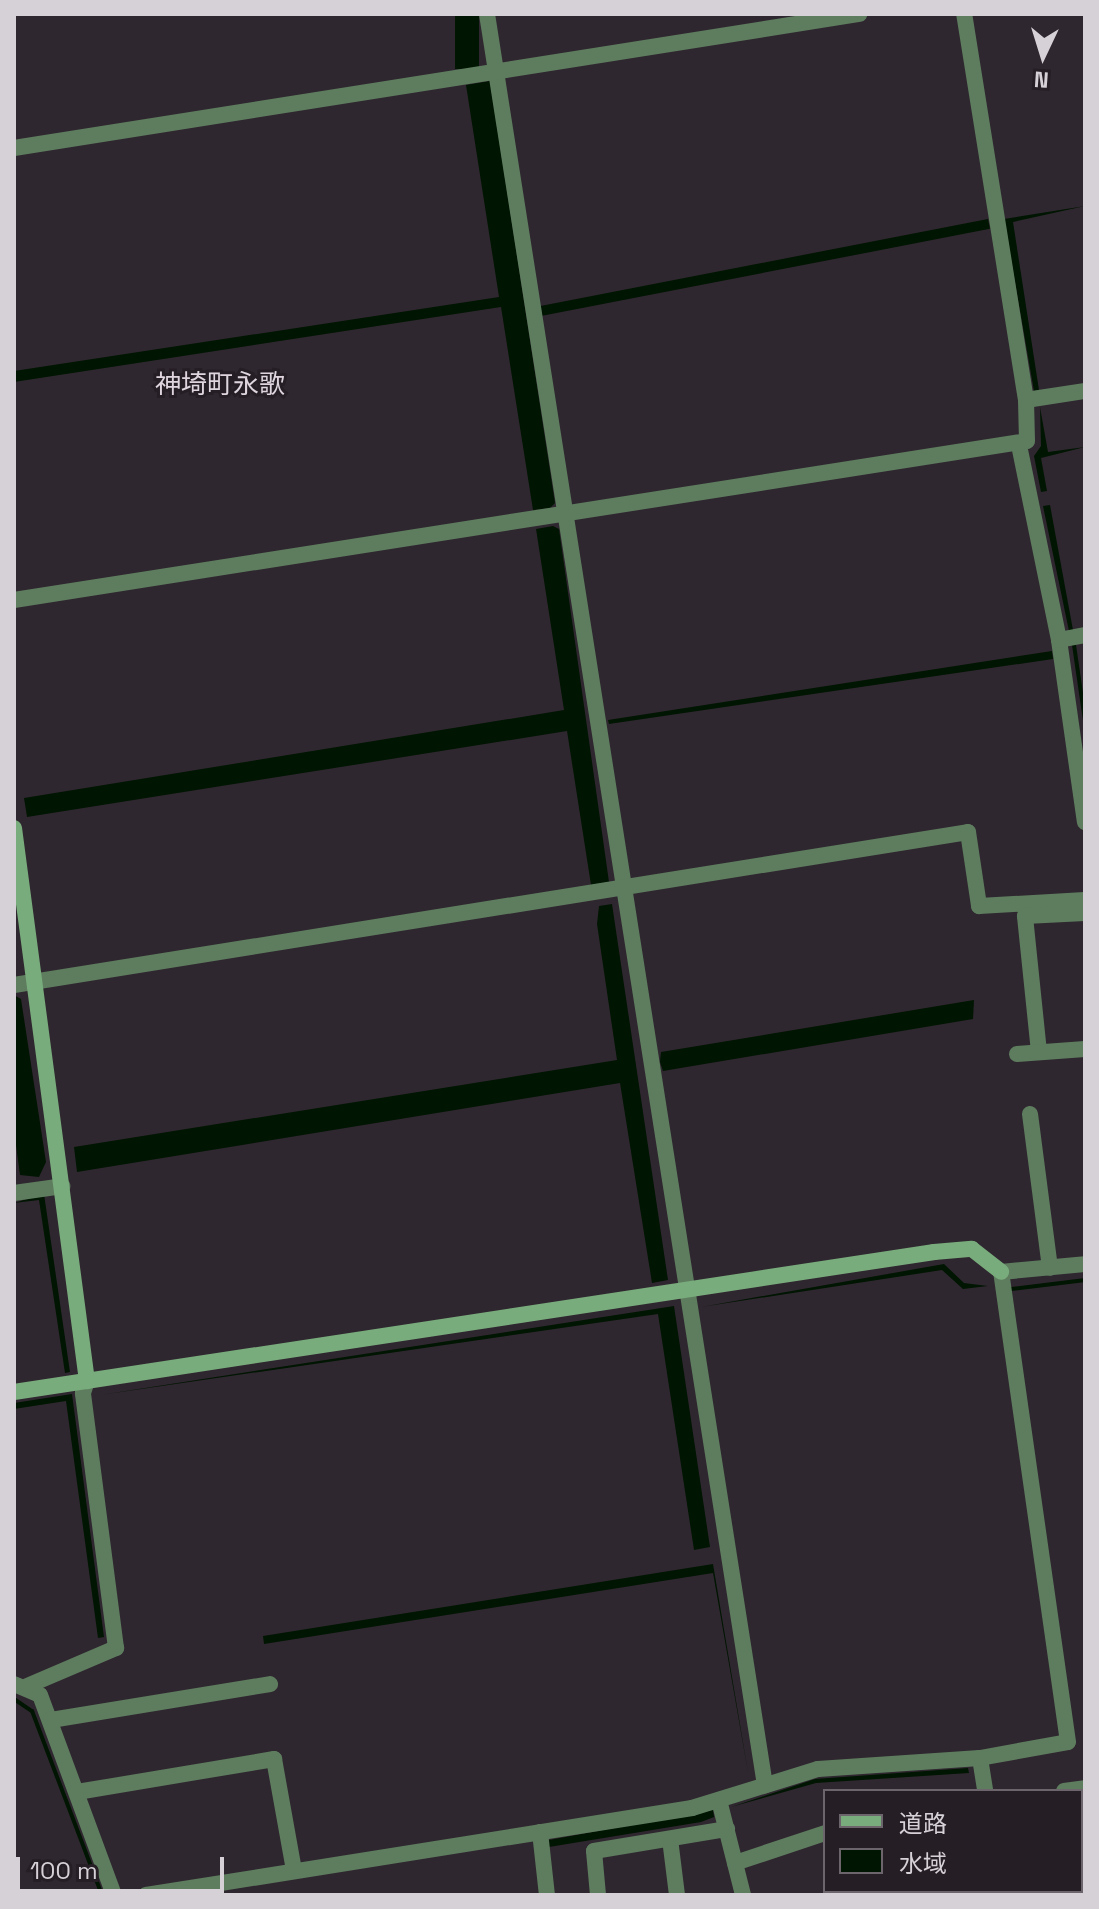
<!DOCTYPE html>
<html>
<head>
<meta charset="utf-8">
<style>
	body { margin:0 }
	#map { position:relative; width:1099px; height:1909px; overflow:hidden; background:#2f272f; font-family:"Space Grotesk","Noto Sans JP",sans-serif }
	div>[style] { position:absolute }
	.water>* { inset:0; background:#001502; transform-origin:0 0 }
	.stream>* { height:4px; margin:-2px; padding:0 2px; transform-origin:2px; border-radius:2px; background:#001502 }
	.street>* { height:16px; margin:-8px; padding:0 8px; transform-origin:8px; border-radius:8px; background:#5e7d5f }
	.secondary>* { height:16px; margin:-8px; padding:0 8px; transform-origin:8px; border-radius:8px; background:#79ac7c }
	span { translate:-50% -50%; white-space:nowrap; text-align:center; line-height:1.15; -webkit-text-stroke:6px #251e25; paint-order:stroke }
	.quarter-label { font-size:26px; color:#ded5de }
	.frame { position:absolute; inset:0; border:16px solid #d6d1d6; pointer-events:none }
	.legend { position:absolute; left:823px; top:1789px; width:260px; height:104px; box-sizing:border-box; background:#251e25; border:2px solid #6c666c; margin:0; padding:10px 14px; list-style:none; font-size:24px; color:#d6d1d6 }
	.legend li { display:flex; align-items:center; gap:16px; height:40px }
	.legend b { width:40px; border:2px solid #6c666c }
	.north { position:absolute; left:1003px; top:16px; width:80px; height:80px; -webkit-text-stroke:6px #251e25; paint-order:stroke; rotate:184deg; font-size:22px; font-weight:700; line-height:32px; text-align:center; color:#d6d1d6 }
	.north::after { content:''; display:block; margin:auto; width:28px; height:36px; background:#d6d1d6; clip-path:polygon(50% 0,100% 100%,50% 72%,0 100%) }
	.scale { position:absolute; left:16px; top:1857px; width:208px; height:36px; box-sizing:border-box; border:4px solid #d6d1d6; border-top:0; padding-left:10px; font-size:24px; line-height:28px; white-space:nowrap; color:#d6d1d6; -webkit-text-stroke:6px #251e25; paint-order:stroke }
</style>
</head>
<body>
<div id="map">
	<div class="water">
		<div style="left:455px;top:14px;width:24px;height:55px"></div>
		<div style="clip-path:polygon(490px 81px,555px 503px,550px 508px,533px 510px,501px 307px,14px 382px,14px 371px,499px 297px,466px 85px)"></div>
		<div style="clip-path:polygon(1085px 206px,1013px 222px,1039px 390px,1034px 391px,1004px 219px)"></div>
		<div style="left:988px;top:219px;width:10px;height:456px;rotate:79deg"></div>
		<div style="clip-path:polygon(1040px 407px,1048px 452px,1085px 447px,1041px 458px,1047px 491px,1041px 492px,1034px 456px,1041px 446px)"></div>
		<div style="clip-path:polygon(1050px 505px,1073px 630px,1069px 631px,1043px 506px)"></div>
		<div style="clip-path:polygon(553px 526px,559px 529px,609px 882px,591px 885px,567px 731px,27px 817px,24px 798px,564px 710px,536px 529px)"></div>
		<div style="clip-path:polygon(1052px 651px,1053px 659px,609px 724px,608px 720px)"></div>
		<div style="clip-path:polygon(612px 904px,668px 1280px,652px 1283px,620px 1083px,77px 1172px,74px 1147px,617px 1060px,597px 924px,599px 906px)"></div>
		<div style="clip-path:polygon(14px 995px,21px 999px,46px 1162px,39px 1177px,20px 1175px,14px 1130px)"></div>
		<div style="clip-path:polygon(974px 1000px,973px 1019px,663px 1071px,660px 1062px,661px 1052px)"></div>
		<div style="clip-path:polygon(44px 1194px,70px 1372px,65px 1373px,39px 1200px,14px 1203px)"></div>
		<div style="clip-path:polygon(944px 1264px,964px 1283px,988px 1286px,963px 1289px,942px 1270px,701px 1307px)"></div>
		<div style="clip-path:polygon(674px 1306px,710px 1547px,694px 1550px,658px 1314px,100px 1395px)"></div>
		<div style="clip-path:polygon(72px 1394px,104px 1637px,98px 1638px,66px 1401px,14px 1409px,14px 1403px)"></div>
		<div style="clip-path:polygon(713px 1564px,749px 1778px,713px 1573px,264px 1644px,263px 1636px)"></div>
		<div style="clip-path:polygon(968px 1768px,969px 1773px,816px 1783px,731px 1807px,815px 1779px)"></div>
		<div style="clip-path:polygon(713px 1810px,714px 1817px,701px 1822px,549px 1847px,549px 1840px)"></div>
	</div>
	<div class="stream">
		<div style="left:1074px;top:645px;width:76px;rotate:81.7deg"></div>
		<div style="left:1011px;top:1289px;width:75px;rotate:-6.9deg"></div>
		<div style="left:14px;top:1699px;width:22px;rotate:34deg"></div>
		<div style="left:32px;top:1711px;width:197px;rotate:69.2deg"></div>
	</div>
	<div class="street">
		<div style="left:487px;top:14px;width:1793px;rotate:81.08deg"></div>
		<div style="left:14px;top:148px;width:856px;rotate:-9.01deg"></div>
		<div style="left:1026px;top:400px;width:60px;rotate:-8.7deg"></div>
		<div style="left:1019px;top:445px;width:199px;rotate:78.4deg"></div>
		<div style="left:1059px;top:640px;width:184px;rotate:81.9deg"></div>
		<div style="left:14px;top:600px;width:1025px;rotate:-8.92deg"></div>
		<div style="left:1027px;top:441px;width:41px;rotate:-91.4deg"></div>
		<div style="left:1026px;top:400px;width:391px;rotate:-99.1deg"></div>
		<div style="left:1059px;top:640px;width:26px;rotate:-11deg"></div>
		<div style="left:14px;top:985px;width:966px;rotate:-9.11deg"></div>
		<div style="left:968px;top:832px;width:75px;rotate:81.5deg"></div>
		<div style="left:979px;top:906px;width:106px;rotate:-3.2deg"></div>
		<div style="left:1039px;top:1052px;width:137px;rotate:-95.9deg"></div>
		<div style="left:1025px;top:916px;width:60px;rotate:-2.9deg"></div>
		<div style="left:1017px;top:1054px;width:68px;rotate:-4.2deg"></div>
		<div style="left:1030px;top:1114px;width:155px;rotate:82.6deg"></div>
		<div style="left:14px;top:1193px;width:49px;rotate:-8.1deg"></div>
		<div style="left:14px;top:1684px;width:28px;rotate:23deg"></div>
		<div style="left:40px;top:1695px;width:213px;rotate:69.7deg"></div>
		<div style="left:27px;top:1686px;width:97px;rotate:-23.1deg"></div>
		<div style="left:116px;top:1648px;width:257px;rotate:-97.4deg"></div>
		<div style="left:83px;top:1393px;width:13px;rotate:-72deg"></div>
		<div style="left:51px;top:1720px;width:222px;rotate:-9.3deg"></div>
		<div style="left:980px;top:1758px;width:33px;rotate:81deg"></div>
		<div style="left:1064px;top:1791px;width:21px;rotate:-8deg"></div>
		<div style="left:77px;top:1792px;width:200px;rotate:-9.5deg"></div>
		<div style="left:274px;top:1759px;width:108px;rotate:79.8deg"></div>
		<div style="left:719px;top:1800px;width:98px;rotate:75.8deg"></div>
		<div style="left:1081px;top:1822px;width:33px;rotate:-90deg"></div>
		<div style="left:540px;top:1832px;width:63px;rotate:83.7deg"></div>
		<div style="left:670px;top:1839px;width:56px;rotate:82.9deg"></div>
		<div style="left:735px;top:1863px;width:95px;rotate:-18.4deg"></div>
		<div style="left:1081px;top:1865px;width:4px;rotate:-14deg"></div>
		<div style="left:998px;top:1891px;width:4px;rotate:76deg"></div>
		<div style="left:1058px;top:1891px;width:4px;rotate:90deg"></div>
		<div style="left:146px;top:1895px;width:553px;rotate:-9.05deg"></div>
		<div style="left:692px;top:1808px;width:132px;rotate:-17.2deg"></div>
		<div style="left:818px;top:1769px;width:162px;rotate:-3.9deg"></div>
		<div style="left:980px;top:1758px;width:89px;rotate:-10.3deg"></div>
		<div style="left:1068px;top:1742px;width:475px;rotate:-98.1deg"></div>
		<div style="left:1001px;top:1272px;width:84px;rotate:-5.4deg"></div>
		<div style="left:598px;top:1895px;width:44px;rotate:-95.2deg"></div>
		<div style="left:594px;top:1851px;width:135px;rotate:-9.4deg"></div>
	</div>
	<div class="secondary">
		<div style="left:14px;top:828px;width:558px;rotate:82.48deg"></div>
		<div style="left:14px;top:1392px;width:931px;rotate:-8.65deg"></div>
		<div style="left:934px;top:1252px;width:38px;rotate:-5deg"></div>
		<div style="left:972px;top:1249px;width:37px;rotate:38deg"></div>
	</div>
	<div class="quarter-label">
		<span style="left:220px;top:385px">神埼町永歌</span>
	</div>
	<div class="frame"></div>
	<ul class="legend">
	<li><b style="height:10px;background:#79ac7c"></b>道路</li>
	<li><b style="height:22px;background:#001502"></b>水域</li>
	</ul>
	<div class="north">N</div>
	<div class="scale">100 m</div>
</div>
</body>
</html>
